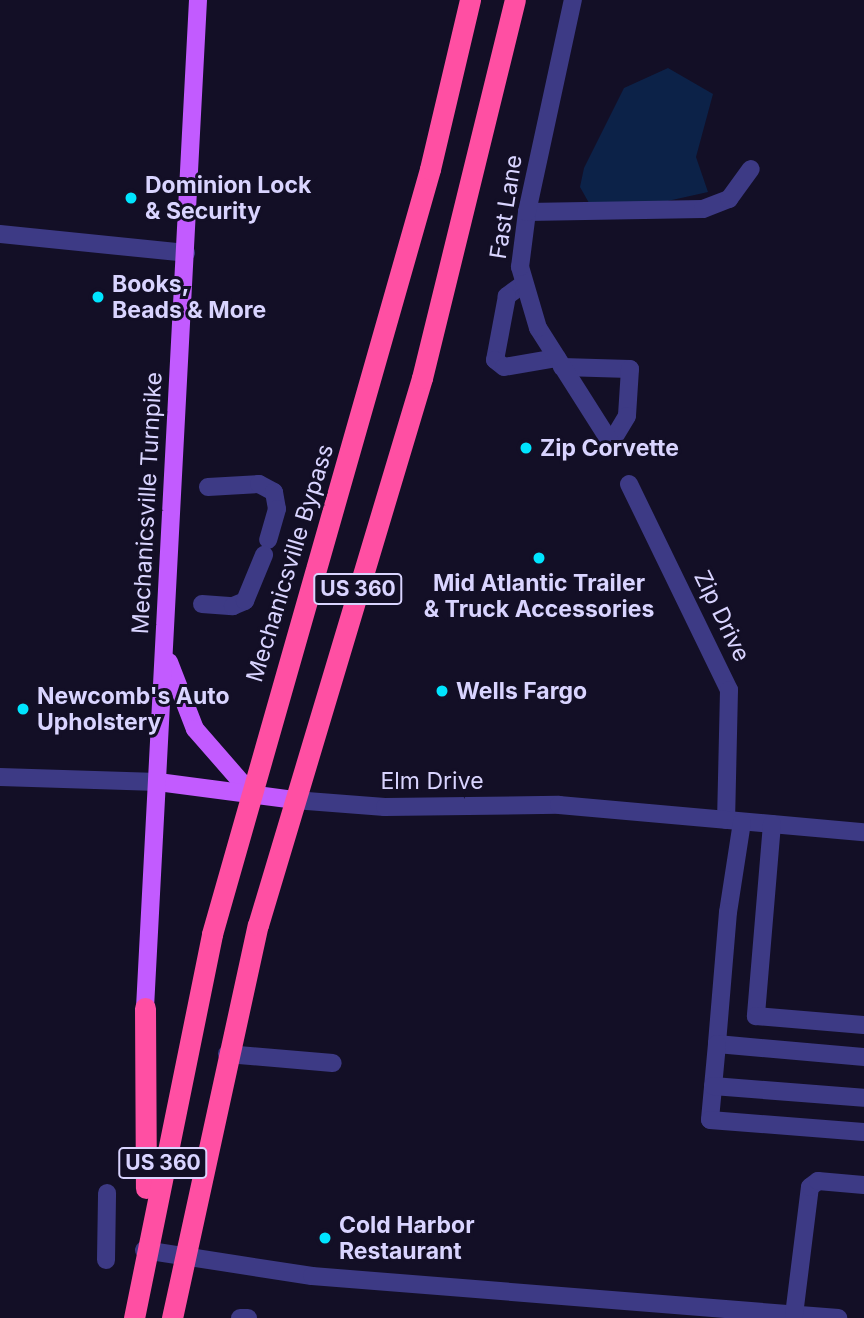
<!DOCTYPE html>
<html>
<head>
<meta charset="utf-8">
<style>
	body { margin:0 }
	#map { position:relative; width:864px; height:1318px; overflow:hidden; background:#130f26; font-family:Inter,sans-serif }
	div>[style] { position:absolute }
	.water>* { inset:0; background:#0c2248 }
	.minor>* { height:18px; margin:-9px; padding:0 9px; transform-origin:9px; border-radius:9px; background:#3d3a85 }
	.major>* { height:18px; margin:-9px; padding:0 9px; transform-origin:9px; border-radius:9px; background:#c25bff }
	.highway>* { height:21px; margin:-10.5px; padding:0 10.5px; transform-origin:10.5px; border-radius:10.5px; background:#ff4fa3 }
	.dots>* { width:19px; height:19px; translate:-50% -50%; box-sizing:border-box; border:4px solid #130f26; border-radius:50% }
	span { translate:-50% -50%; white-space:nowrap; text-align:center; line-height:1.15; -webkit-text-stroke:6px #130f26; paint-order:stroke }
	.shield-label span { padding:2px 5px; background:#130f26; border:2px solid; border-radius:5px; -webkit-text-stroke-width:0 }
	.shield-label { font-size:21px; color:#d9d4ff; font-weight:700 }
	.poi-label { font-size:23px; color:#d9d4ff; font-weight:700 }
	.left { translate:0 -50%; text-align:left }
	.street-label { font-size:23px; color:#d9d4ff }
</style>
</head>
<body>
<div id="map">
	<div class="water">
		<div style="clip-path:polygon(668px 68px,713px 94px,696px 157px,708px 192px,663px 202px,589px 203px,580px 187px,584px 168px,624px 88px)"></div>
	</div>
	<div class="minor">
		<div style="left:527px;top:212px;width:176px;rotate:-1deg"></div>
		<div style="left:703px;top:209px;width:28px;rotate:-21deg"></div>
		<div style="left:729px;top:199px;width:37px;rotate:-54deg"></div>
		<div style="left:0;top:234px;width:187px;rotate:5.8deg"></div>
		<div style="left:522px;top:285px;width:19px;rotate:144deg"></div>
		<div style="left:507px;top:296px;width:65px;rotate:100.6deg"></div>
		<div style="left:495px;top:360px;width:11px;rotate:38deg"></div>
		<div style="left:504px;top:367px;width:54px;rotate:-9.6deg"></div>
		<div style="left:562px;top:367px;width:68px;rotate:1.7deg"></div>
		<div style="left:630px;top:369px;width:47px;rotate:93.7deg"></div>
		<div style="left:627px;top:416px;width:31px;rotate:121deg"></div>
		<div style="left:611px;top:443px;width:136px;rotate:-122.4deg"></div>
		<div style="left:538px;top:328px;width:64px;rotate:-106.4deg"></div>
		<div style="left:520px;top:267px;width:55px;rotate:-82.7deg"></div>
		<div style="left:527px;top:212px;width:217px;rotate:-77.8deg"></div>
		<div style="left:629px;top:484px;width:229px;rotate:64.1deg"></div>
		<div style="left:729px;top:690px;width:130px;rotate:91.3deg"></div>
		<div style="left:208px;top:487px;width:51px;rotate:-3.4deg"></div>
		<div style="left:259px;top:484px;width:17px;rotate:28deg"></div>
		<div style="left:274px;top:492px;width:17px;rotate:80deg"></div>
		<div style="left:277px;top:509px;width:32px;rotate:106deg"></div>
		<div style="left:202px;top:604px;width:31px;rotate:4deg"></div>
		<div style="left:233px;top:606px;width:13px;rotate:-23deg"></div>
		<div style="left:245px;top:601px;width:50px;rotate:-67.6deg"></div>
		<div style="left:0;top:777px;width:158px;rotate:1.8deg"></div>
		<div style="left:294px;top:800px;width:91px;rotate:4.4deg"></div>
		<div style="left:385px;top:807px;width:174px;rotate:-0.7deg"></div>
		<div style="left:559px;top:805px;width:306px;rotate:5.1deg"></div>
		<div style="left:742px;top:822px;width:91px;rotate:98.8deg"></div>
		<div style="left:728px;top:912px;width:132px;rotate:94.8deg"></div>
		<div style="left:717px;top:1044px;width:148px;rotate:5.1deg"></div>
		<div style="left:772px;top:824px;width:193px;rotate:94.8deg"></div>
		<div style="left:756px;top:1016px;width:108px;rotate:4.8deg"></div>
		<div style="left:717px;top:1044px;width:76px;rotate:95.3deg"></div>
		<div style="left:710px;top:1120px;width:154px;rotate:4.5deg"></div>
		<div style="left:227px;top:1054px;width:106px;rotate:4.9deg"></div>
		<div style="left:713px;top:1086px;width:151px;rotate:4.5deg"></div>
		<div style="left:144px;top:1250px;width:170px;rotate:8.8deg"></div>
		<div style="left:312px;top:1276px;width:528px;rotate:4.57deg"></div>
		<div style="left:106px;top:1260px;width:67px;rotate:-89.1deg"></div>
		<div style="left:794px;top:1315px;width:129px;rotate:-82.9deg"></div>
		<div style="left:810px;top:1187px;width:10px;rotate:-37deg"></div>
		<div style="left:818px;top:1181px;width:46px;rotate:5deg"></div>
		<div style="left:240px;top:1318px;width:8px"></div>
	</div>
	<div class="major">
		<div style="left:169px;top:662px;width:72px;rotate:68.8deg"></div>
		<div style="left:195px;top:729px;width:82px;rotate:48.9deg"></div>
		<div style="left:158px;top:782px;width:137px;rotate:7.5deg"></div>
		<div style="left:145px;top:1008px;width:1009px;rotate:-86.99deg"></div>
	</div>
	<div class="highway">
		<div style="left:145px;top:1008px;width:180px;rotate:89.7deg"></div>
		<div style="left:134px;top:1318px;width:392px;rotate:-78.5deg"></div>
		<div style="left:212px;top:934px;width:795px;rotate:-74.09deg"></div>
		<div style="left:430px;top:169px;width:174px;rotate:-76.7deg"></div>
		<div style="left:172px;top:1318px;width:402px;rotate:-77.7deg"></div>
		<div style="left:258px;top:925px;width:571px;rotate:-73.31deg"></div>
		<div style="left:422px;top:378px;width:389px;rotate:-76.2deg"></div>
	</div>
	<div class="dots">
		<div style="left:131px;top:198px;background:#00e5ff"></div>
		<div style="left:98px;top:297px;background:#00e5ff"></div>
		<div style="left:526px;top:448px;background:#00e5ff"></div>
		<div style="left:539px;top:558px;background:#00e5ff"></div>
		<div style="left:442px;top:691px;background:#00e5ff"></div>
		<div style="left:23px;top:709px;background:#00e5ff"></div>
		<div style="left:325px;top:1238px;background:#00e5ff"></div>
	</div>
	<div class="shield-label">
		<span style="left:358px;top:589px">US 360</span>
		<span style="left:163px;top:1163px">US 360</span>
	</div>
	<div class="poi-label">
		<span class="left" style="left:145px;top:198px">Dominion Lock<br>&amp; Security</span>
		<span class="left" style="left:112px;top:297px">Books,<br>Beads &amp; More</span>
		<span class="left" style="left:540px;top:448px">Zip Corvette</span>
		<span style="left:539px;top:596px">Mid Atlantic Trailer<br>&amp; Truck Accessories</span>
		<span class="left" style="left:456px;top:691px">Wells Fargo</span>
		<span class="left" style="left:37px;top:709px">Newcomb's Auto<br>Upholstery</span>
		<span class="left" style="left:339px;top:1238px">Cold Harbor<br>Restaurant</span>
	</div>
	<div class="street-label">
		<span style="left:506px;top:207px;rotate:-81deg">Fast Lane</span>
		<span style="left:147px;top:503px;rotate:-87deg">Mechanicsville Turnpike</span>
		<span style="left:290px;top:563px;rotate:-73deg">Mechanicsville Bypass</span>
		<span style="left:722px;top:616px;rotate:64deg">Zip Drive</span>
		<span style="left:432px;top:781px">Elm Drive</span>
	</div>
</div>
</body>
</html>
